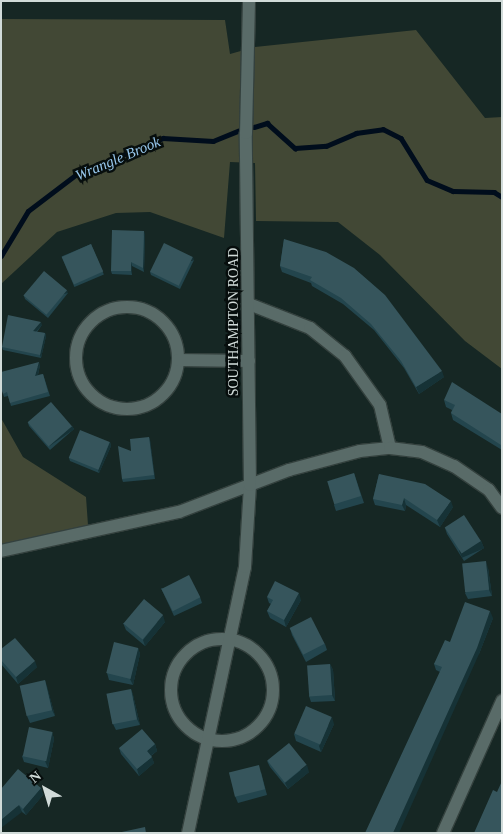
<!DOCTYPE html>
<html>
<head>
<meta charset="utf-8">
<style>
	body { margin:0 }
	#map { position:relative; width:503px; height:834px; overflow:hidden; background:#162724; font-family:"Times New Roman",serif }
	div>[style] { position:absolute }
	.green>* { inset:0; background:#424835 }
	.stream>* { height:4.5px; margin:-2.25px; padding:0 2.25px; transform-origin:2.25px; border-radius:2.25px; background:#000d1c }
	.roads { filter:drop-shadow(1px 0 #34413e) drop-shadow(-1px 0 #34413e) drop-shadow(0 1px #34413e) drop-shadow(0 -1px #34413e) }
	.street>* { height:12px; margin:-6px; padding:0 6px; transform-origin:6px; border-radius:6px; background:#596b68 }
	.street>.ring { margin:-6px; padding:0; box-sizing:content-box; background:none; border:12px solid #596b68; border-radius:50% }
	.wall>* { inset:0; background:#23454d; transform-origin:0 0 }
	.shaded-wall>* { inset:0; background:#163236; transform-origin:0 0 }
	.building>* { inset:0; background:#36555c; transform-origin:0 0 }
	span { translate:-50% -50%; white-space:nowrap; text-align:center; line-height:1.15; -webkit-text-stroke:5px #070e0d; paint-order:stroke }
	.street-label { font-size:14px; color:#d1dbd9 }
	.water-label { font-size:15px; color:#96c6eb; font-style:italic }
	.frame { position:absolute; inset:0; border:2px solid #d1dbd9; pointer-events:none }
	.north { position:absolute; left:20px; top:764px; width:50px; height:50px; -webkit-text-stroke:4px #070e0d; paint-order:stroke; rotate:321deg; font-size:14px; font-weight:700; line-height:20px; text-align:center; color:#d1dbd9 }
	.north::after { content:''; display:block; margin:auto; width:18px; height:22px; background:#d1dbd9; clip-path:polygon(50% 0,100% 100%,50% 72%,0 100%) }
</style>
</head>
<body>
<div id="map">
	<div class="green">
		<div style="clip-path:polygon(1px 19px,225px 20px,230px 54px,255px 47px,416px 30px,485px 118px,502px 117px,502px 369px,465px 341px,380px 255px,338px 222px,256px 221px,255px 163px,230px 162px,224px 238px,150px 212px,116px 213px,57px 232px,1px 284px)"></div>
		<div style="clip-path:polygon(1px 418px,23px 457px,86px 497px,89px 539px,1px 553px)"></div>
	</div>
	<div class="stream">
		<div style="left:254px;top:127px;width:14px;rotate:-17deg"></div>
		<div style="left:267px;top:123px;width:38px;rotate:42deg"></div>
		<div style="left:295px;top:148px;width:31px;rotate:-4deg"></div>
		<div style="left:326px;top:146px;width:33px;rotate:-23deg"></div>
		<div style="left:356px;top:133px;width:27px;rotate:-8deg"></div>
		<div style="left:383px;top:129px;width:20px;rotate:27deg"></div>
		<div style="left:401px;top:138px;width:49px;rotate:58.2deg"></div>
		<div style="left:427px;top:180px;width:28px;rotate:23deg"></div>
		<div style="left:453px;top:191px;width:41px;rotate:1.4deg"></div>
		<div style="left:494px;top:192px;width:9px;rotate:32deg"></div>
		<div style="left:1px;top:256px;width:52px;rotate:-59deg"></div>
		<div style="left:28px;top:211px;width:61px;rotate:-37.1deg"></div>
		<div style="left:77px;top:174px;width:93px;rotate:-22.7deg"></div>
		<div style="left:163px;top:138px;width:50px;rotate:3.4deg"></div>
		<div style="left:213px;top:141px;width:27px;rotate:-22deg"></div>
	</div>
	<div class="roads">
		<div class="street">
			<div style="left:249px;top:304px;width:66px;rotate:21.5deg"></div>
			<div style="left:310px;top:328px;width:45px;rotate:38.7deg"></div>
			<div style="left:345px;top:356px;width:60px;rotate:54.5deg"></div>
			<div style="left:380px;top:405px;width:44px;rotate:76.9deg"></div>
			<div class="ring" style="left:76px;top:307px;width:90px;height:90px"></div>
			<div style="left:178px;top:360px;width:71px;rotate:0.8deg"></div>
			<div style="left:1px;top:551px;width:182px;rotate:-12.4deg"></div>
			<div style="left:179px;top:512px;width:118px;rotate:-20.9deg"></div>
			<div style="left:289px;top:470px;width:73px;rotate:-15deg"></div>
			<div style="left:360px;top:451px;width:30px;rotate:-6deg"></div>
			<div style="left:390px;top:448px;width:32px;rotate:7deg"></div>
			<div style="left:422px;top:452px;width:35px;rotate:24deg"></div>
			<div style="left:454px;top:466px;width:42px;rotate:34.4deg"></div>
			<div style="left:489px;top:490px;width:22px;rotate:54deg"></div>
			<div class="ring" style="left:171px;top:639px;width:90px;height:90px"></div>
			<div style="left:188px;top:833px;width:272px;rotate:-77.9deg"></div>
			<div style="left:245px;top:567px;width:82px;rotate:-86.5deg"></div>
			<div style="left:250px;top:485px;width:352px;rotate:-90.7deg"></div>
			<div style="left:246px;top:133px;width:132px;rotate:-88.7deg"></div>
			<div style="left:443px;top:833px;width:145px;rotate:-65.9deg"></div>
		</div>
	</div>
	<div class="wall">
		<div style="clip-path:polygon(145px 234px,144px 272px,132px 266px,132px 275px,112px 274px,111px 271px)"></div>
		<div style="clip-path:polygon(284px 239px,444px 377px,419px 394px,404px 368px,374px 330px,343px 304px,312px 286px,311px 283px,282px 272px,280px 266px)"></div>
		<div style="left:91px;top:244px;width:33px;height:32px;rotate:67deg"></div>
		<div style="clip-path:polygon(194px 260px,180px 289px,151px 275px,150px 272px)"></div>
		<div style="clip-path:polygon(68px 293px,48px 318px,25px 299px,24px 296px)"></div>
		<div style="clip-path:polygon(42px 325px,37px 332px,45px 333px,46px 336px,41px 358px,3px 350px,2px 347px)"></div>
		<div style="clip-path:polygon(40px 365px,38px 375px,43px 374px,50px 396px,11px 406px,8px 396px,4px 397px,3px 394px)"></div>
		<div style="clip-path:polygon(444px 400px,502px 414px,502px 450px,453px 420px,451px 413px,452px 410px,446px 407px)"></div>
		<div style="clip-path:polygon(28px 423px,72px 426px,74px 429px,50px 450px,29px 426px)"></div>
		<div style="clip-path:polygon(149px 437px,150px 440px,155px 479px,123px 482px,122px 479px,131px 451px)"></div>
		<div style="clip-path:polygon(110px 442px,111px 446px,99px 473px,70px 461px,69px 458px)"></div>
		<div style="clip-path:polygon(354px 473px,364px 503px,336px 511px,334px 505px)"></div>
		<div style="clip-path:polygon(379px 474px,453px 507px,440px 527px,406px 505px,405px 511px,375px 505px,373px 499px)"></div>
		<div style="clip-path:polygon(445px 528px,481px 541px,484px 548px,464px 561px,447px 534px)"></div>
		<div style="clip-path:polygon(488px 568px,492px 596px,468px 599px,465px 593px)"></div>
		<div style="clip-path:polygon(161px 588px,200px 597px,202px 603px,174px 616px)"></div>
		<div style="clip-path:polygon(267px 597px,301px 600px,286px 627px,270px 618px,267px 611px,271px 604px,269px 603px)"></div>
		<div style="clip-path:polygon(493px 618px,479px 654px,440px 672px,436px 670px,434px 664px,450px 642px)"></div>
		<div style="clip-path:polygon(165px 622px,145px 646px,126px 630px,123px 623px)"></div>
		<div style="clip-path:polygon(290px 628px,325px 644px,327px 650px,306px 662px,292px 635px)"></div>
		<div style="clip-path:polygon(138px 648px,140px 654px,133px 685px,109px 680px,107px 673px)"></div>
		<div style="clip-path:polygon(1px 649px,37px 667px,18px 684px,1px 664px)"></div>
		<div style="clip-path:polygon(330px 664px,333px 670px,335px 701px,311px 702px,309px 696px)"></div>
		<div style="clip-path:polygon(45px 680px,55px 716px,30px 723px,27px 716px)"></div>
		<div style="clip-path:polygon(131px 689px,133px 695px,140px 725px,116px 730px,113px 724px)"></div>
		<div style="clip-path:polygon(334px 724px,321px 752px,296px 741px,294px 734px)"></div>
		<div style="clip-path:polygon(52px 732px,54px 739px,48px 768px,24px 762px,22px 756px)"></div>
		<div style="clip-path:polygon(155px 744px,157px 751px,151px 756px,154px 763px,139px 776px,121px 754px,119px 748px)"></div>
		<div style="clip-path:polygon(267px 761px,309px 772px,288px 789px,270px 767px)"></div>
		<div style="clip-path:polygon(261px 772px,267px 795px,238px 803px,235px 796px)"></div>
		<div style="clip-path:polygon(41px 788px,43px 795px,26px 815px,22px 812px,1px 789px)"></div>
	</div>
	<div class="shaded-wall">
		<div style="clip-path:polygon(144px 231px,145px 234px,144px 272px,143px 268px)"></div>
		<div style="left:193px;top:257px;width:3px;height:32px;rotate:72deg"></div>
		<div style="clip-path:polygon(131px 262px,132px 266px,132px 275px,131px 271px)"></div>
		<div style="left:67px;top:290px;width:3px;height:32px;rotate:72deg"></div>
		<div style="clip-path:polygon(41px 322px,42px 325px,34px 334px,33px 331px)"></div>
		<div style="clip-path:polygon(45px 333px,46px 336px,41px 358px,40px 355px)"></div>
		<div style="clip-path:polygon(39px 362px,40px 365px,37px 379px,35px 376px)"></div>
		<div style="clip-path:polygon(442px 371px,444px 377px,419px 394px,416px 387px)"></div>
		<div style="left:72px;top:426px;width:4px;height:30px;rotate:56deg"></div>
		<div style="clip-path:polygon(149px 437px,150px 440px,155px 479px,154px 475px)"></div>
		<div style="clip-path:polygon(110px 442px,111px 446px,99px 473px,98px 470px)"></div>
		<div style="clip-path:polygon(404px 498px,406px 505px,405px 511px,402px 505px)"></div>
		<div style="clip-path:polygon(451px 501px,453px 507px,440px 527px,437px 520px)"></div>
		<div style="left:481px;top:541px;width:8px;height:24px;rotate:67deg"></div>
		<div style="clip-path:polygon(486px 561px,488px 568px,492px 596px,489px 590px)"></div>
		<div style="clip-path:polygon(299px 593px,301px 600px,286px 627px,284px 620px)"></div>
		<div style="clip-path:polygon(490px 611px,493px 618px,479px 654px,399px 833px,393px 833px)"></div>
		<div style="clip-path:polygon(163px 615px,165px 622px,145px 646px,143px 640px)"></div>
		<div style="clip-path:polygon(138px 648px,140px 654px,133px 685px,130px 679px)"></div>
		<div style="clip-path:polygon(35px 661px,37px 667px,18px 684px,16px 677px)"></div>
		<div style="clip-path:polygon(330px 664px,333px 670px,335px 701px,332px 695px)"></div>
		<div style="clip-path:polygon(45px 680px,47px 686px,55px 716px,52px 710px)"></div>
		<div style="clip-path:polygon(131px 689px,133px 695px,140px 725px,137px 719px)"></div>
		<div style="clip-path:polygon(332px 717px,334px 724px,321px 752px,319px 746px)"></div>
		<div style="clip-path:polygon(52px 732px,54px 739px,48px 768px,45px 761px)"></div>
		<div style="clip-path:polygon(155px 744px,157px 751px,149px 757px,147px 751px)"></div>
		<div style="clip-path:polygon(152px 757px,154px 763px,139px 776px,137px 769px)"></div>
		<div style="clip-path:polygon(307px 765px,309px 772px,288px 789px,285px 783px)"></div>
		<div style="clip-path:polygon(41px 788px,43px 795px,26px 815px,23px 809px)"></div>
		<div style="clip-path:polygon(19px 805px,22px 812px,1px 828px,1px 820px)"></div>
	</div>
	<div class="building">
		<div style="clip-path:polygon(112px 230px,144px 231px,143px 268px,131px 262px,131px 271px,111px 271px)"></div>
		<div style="clip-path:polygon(284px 239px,326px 252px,354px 268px,385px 295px,442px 371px,416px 387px,401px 361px,371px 324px,341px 298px,310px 280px,312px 277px,280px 266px)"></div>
		<div style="left:164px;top:243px;width:32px;height:32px;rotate:26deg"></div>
		<div style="left:91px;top:244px;width:30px;height:32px;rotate:66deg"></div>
		<div style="left:44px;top:271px;width:30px;height:32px;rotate:40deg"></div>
		<div style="clip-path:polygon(8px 315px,41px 322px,33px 331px,45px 333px,40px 355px,2px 347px)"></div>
		<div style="clip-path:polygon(39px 362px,35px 376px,43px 374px,48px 392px,10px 403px,7px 392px,3px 394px,1px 388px,1px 372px)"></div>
		<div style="clip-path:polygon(452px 382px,502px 414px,502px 444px,501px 445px,451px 413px,455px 405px,444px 400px)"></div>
		<div style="left:51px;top:402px;width:32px;height:31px;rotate:49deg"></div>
		<div style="left:80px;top:430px;width:32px;height:30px;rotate:22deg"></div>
		<div style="clip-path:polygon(149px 437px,154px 475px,122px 479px,118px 446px,131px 451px,130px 439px)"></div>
		<div style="left:354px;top:473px;width:24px;height:28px;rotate:73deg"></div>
		<div style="clip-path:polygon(379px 474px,425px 484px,451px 501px,437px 520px,404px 498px,402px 505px,373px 499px)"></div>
		<div style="left:464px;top:515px;width:31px;height:23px;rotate:57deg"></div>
		<div style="left:486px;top:561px;width:29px;height:24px;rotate:84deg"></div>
		<div style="left:189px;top:575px;width:25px;height:31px;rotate:63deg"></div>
		<div style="clip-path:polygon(275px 581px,299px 593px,284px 620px,267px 611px,273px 600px,267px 597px)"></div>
		<div style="left:144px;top:599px;width:25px;height:32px;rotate:40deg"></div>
		<div style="clip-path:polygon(465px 602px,490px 611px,477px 648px,393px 833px,365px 833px,442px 667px,434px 664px,445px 640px,450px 642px)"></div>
		<div style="left:311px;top:617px;width:30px;height:24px;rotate:63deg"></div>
		<div style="clip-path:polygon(15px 638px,35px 661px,16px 677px,1px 660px,1px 649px)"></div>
		<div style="left:114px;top:642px;width:25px;height:32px;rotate:14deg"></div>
		<div style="left:330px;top:664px;width:31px;height:23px;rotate:86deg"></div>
		<div style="left:45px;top:680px;width:31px;height:26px;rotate:77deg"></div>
		<div style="left:131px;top:689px;width:31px;height:25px;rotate:79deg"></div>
		<div style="left:306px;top:706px;width:28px;height:30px;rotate:23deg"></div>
		<div style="left:29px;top:727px;width:24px;height:30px;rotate:12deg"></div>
		<div style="clip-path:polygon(142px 729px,155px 744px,147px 751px,152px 757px,137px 769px,119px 748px)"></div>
		<div style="left:289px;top:743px;width:28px;height:28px;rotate:51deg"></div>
		<div style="left:259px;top:765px;width:25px;height:31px;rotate:76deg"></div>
		<div style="clip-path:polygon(18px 769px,41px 788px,23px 809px,19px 805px,1px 820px,1px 789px)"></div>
		<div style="clip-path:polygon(502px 781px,502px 833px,474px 833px,493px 790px,497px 792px)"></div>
		<div style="clip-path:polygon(145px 827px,146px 833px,117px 833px)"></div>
	</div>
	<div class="street-label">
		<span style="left:234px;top:322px;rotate:-90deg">SOUTHAMPTON ROAD</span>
	</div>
	<div class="water-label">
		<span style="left:118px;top:159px;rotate:-23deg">Wrangle Brook</span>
	</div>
	<div class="frame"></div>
	<div class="north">N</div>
</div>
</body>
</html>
